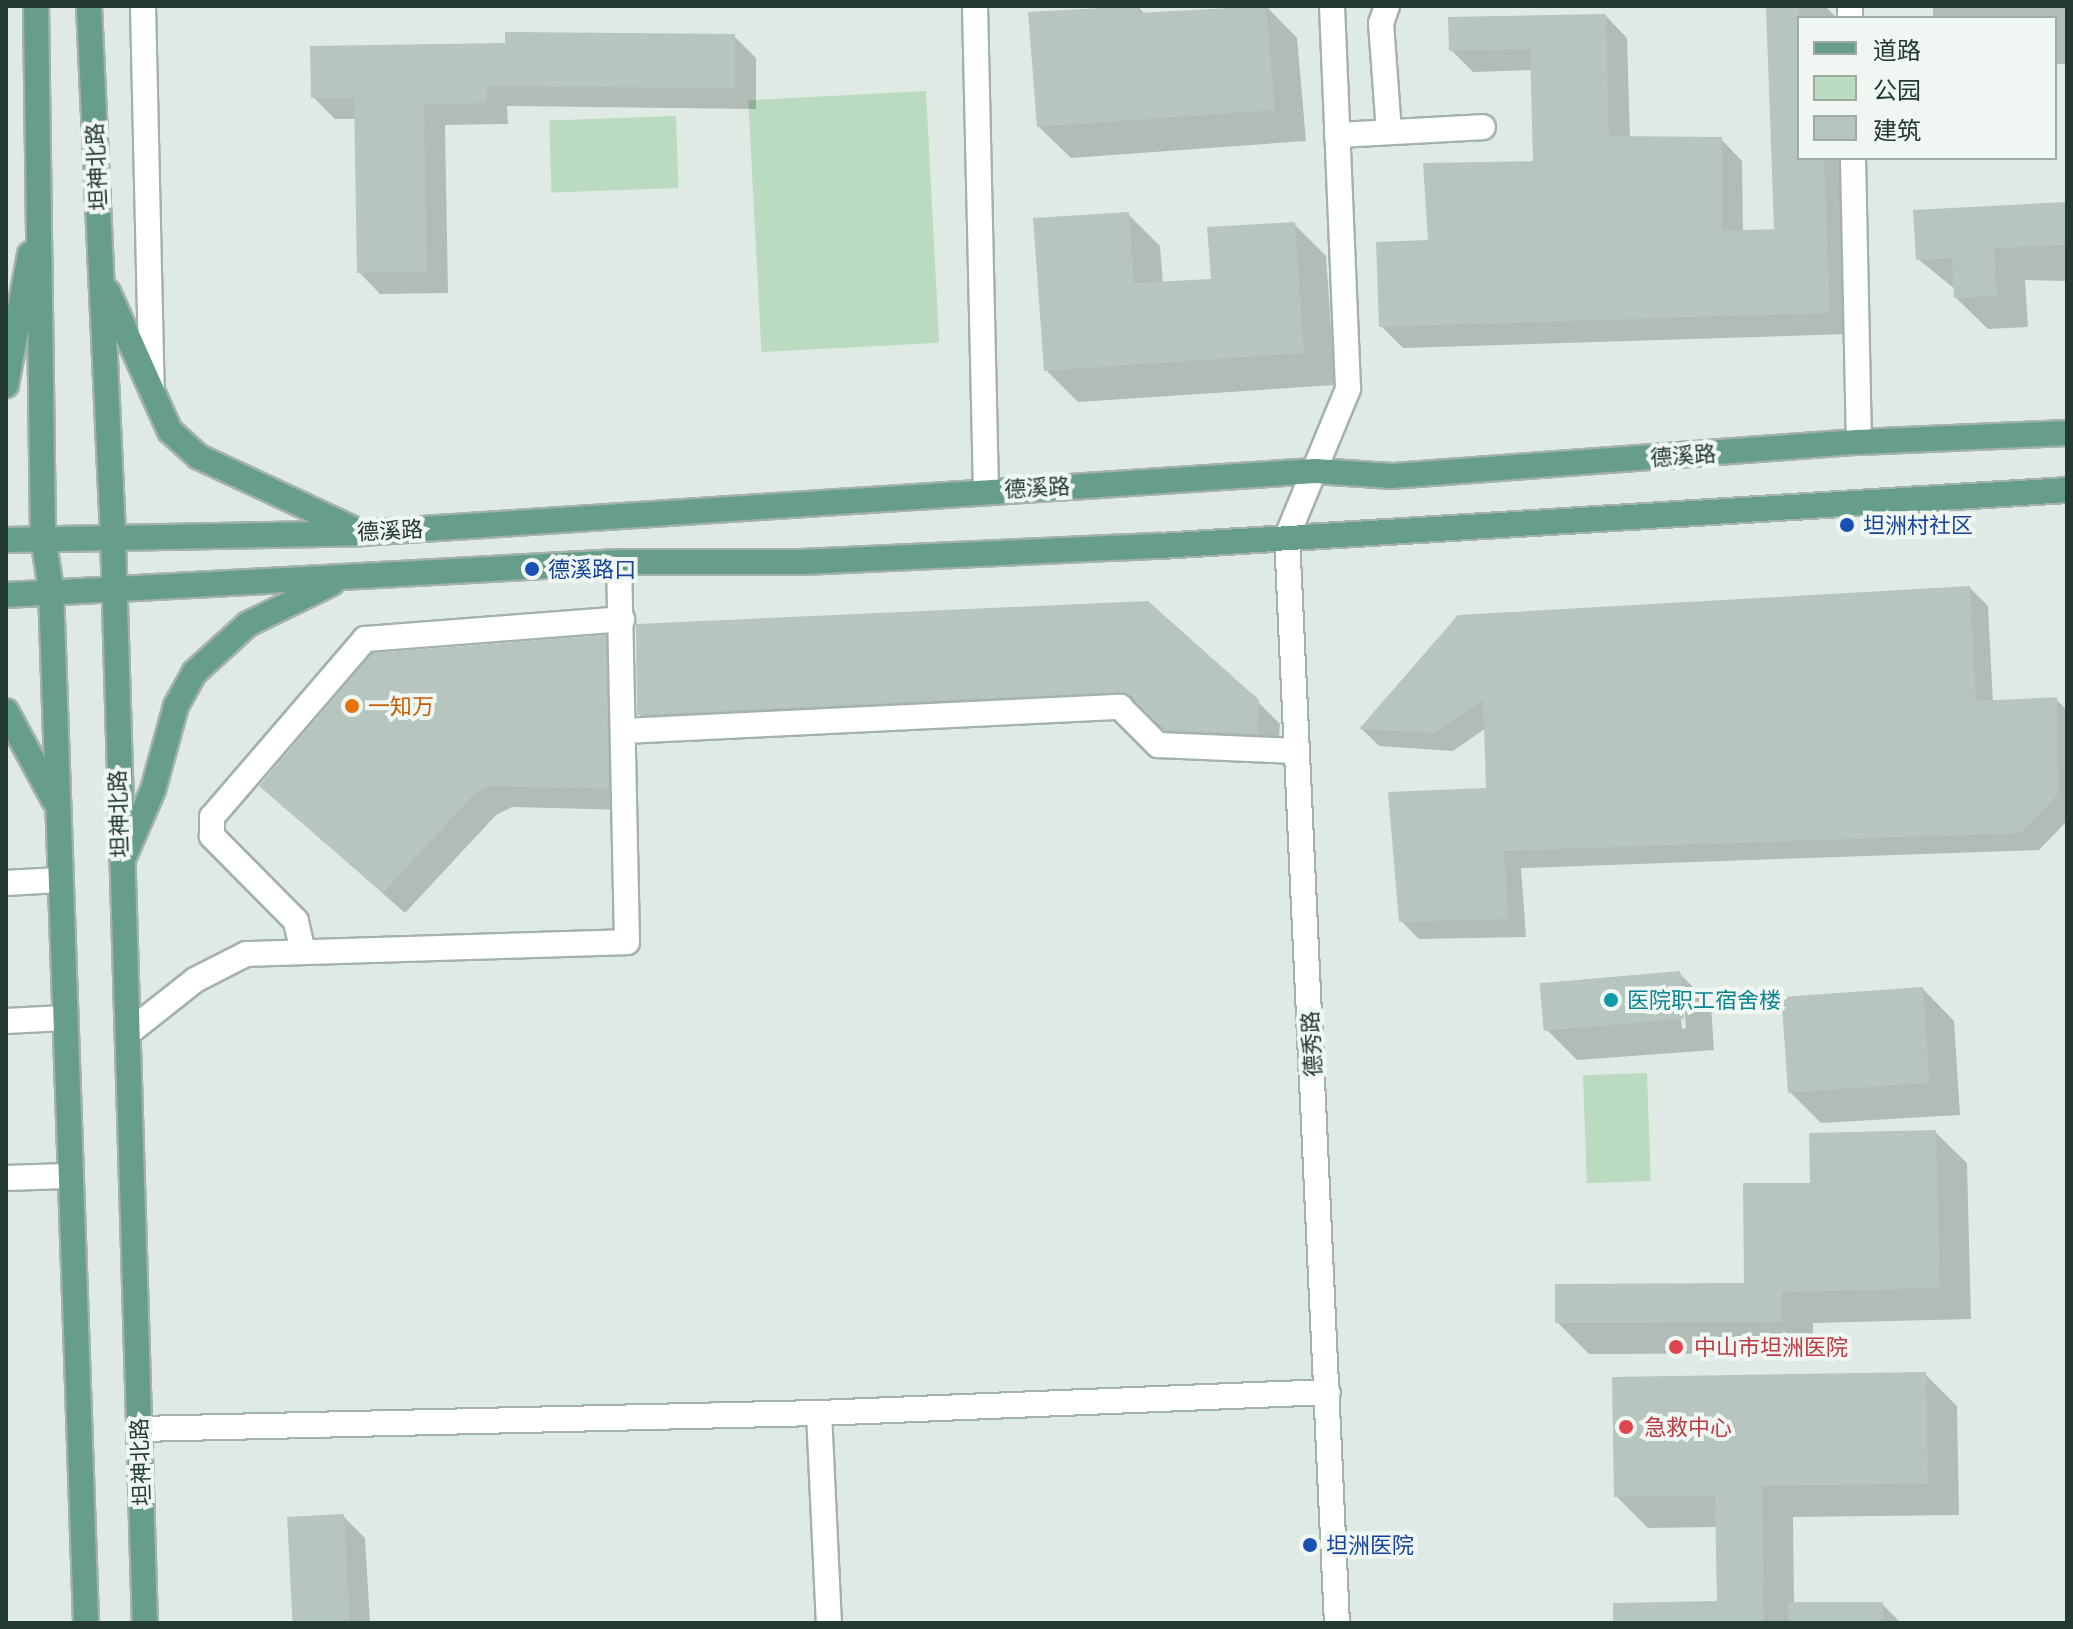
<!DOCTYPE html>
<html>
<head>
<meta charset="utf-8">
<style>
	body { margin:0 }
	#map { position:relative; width:2073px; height:1629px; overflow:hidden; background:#e0eae5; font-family:"Noto Sans","Noto Sans SC",sans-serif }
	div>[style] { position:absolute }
	.green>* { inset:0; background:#badbbf; transform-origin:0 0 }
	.shadow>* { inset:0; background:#0003 }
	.building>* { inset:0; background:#b6c5bd; transform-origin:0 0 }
	.roads { filter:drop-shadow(2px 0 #a3b2ab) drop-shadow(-2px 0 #a3b2ab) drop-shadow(0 2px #a3b2ab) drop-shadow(0 -2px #a3b2ab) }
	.minor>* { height:24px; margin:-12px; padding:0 12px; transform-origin:12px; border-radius:12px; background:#fff }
	.major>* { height:24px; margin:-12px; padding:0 12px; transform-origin:12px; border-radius:12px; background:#679e89 }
	.dots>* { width:22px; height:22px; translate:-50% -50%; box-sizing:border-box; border:4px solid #f0f7f3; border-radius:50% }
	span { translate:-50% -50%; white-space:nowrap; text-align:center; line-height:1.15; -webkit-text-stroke:8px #f0f7f3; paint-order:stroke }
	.street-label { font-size:22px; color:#223a31 }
	.transit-label { font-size:22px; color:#164399 }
	.left { translate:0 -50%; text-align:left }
	.food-label { font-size:22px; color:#c56008 }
	.culture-label { font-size:22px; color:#0d838f }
	.health-label { font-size:22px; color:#be3a42 }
	.frame { position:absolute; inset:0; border:8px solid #223a31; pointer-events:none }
	.legend { position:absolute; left:1797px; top:16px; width:260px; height:144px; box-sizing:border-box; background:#f0f7f3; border:2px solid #9eaba5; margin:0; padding:10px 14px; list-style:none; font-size:24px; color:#223a31 }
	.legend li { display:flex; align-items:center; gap:16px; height:40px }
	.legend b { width:40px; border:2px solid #9eaba5 }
</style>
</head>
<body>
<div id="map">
	<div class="green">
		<div style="left:926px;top:91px;width:252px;height:178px;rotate:87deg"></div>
		<div style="left:676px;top:116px;width:72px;height:127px;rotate:88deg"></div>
		<div style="left:1647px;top:1073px;width:108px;height:64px;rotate:88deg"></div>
	</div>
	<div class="shadow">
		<div style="clip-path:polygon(1137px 6px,1146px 15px,1266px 6px,1297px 38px,1306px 141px,1071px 158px,1039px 127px,1030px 14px)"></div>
		<div style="clip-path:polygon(1768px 6px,1825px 6px,1837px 18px,1799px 18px,1799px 158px,1844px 158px,1851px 334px,1403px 348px,1381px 326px,1430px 242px,1535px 163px,1533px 70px,1473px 72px,1451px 50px,1606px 16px,1627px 38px,1630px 138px,1721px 139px,1742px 161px,1743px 232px,1776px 231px)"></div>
		<div style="clip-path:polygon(1933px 6px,2067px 6px,2067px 64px,2055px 64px,2055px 18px,1933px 18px)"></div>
		<div style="clip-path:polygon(734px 36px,756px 58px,756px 109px,507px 106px,508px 124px,445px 125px,448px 293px,380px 294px,359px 272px,356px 119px,335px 119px,313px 97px,507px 45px)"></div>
		<div style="clip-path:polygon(2067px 204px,2067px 281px,2025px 280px,2028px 327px,1988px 329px,1956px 298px,1956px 290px,1918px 259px)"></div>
		<div style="clip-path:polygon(1128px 214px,1160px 246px,1163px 284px,1213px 281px,1294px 224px,1326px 256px,1335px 385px,1078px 402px,1046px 370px)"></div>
		<div style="clip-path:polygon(1970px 588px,1988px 606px,1993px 703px,2056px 699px,2067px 710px,2067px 821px,2039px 850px,1521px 868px,1526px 937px,1419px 939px,1401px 921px,1488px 790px,1486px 728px,1453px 751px,1379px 746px,1362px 729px,1458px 617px)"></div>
		<div style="clip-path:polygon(637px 628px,1258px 702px,1280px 724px,1278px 755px,1190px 751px,1143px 713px,661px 736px,639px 714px)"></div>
		<div style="clip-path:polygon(605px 637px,626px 659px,630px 810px,512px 807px,496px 815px,405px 913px,261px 786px)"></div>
		<div style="clip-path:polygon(evenodd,1679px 973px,1711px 1005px,1714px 1050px,1577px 1060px,1545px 1028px,1679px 973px,1680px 1004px,1684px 1004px,1686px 1028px,1682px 1029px,1680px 1004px)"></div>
		<div style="clip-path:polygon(1923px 989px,1954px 1021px,1960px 1115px,1821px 1123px,1789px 1091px)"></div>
		<div style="clip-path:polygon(1935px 1132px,1967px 1163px,1971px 1319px,1813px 1323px,1813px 1353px,1589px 1354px,1557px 1322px,1746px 1285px,1812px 1185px)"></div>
		<div style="clip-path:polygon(1925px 1374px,1957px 1406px,1959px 1515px,1793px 1517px,1794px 1605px,1882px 1604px,1901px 1623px,1615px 1623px,1719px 1603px,1718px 1527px,1648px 1528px,1616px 1496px)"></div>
		<div style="clip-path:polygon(343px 1516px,365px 1538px,370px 1623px,295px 1623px)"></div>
	</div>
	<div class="building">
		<div style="clip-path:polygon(1138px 6px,1138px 13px,1266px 6px,1275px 110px,1037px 127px,1028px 12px)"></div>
		<div style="clip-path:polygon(1766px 6px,1799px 6px,1799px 158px,1824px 158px,1830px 313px,1379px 327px,1376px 242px,1428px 240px,1423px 163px,1533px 161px,1530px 49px,1449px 51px,1448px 17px,1606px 14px,1609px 136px,1722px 137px,1722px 231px,1774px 229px)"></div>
		<div style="clip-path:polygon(505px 32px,735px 34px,735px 88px,487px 86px,487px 103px,424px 104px,427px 272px,357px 273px,354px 98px,311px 98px,310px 46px,505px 43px)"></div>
		<div style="clip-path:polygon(2067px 202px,2067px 245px,1994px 248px,1997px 296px,1954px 298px,1952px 258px,1916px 260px,1913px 210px)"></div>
		<div style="clip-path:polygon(1129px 212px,1134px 283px,1211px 279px,1207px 227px,1295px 222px,1304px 353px,1044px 371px,1033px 218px)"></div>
		<div style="clip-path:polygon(1970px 586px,1976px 701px,2057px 697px,2058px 794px,2021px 833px,1504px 851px,1509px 919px,1399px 922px,1388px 792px,1486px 788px,1483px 700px,1434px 733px,1359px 729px,1458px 615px)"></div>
		<div style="clip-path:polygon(1148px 601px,1259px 700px,1257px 734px,1166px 730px,1119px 692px,637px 715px,636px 624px)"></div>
		<div style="clip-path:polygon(606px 635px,609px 789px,490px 786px,475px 793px,383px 893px,259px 786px,372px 653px)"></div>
		<div style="left:1680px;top:971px;width:48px;height:141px;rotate:85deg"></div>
		<div style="left:1923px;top:987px;width:96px;height:142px;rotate:86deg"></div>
		<div style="clip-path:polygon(1936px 1130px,1940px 1288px,1782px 1292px,1782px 1322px,1555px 1323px,1555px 1284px,1744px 1283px,1743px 1183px,1810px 1183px,1809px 1133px)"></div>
		<div style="clip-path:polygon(1926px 1372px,1928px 1484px,1762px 1486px,1764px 1623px,1613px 1623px,1613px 1603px,1717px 1601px,1715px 1496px,1614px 1497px,1612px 1377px)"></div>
		<div style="left:344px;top:1514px;width:109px;height:57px;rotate:87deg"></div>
		<div style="left:1883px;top:1602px;width:21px;height:95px;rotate:90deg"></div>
	</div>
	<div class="roads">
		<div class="minor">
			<div style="left:143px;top:6px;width:384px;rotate:88.7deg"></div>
			<div style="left:975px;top:6px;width:484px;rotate:88.7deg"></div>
			<div style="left:1332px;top:6px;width:383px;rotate:87.6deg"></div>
			<div style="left:1348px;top:389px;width:159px;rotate:112.5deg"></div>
			<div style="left:1287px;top:536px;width:1088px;rotate:87.37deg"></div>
			<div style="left:1387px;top:6px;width:18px;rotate:109deg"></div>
			<div style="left:1381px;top:23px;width:109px;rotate:85.8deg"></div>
			<div style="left:1850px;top:6px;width:12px;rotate:90deg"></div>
			<div style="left:1337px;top:135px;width:146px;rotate:-3.1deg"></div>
			<div style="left:1853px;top:158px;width:284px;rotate:88.8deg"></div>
			<div style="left:624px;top:731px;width:497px;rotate:-2.8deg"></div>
			<div style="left:1120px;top:707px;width:54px;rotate:45deg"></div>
			<div style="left:1158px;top:745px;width:138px;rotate:2.5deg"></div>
			<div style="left:6px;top:883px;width:53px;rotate:-3.2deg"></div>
			<div style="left:303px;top:952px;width:32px;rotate:-103deg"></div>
			<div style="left:296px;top:921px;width:120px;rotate:-134.7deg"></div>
			<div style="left:212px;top:836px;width:19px;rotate:-90deg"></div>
			<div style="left:212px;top:817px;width:235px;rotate:-49.3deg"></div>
			<div style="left:365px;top:639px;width:258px;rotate:-4.4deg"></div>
			<div style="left:6px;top:1021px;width:58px;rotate:-3deg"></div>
			<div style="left:128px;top:1033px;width:85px;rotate:-38.3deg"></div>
			<div style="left:195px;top:980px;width:57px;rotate:-27deg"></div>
			<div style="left:246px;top:954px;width:381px;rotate:-1.8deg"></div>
			<div style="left:627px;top:942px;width:380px;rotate:-91.2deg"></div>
			<div style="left:6px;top:1178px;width:64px;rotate:-1.8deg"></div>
			<div style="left:819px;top:1413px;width:210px;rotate:87.3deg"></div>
			<div style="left:139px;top:1429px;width:680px;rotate:-1.35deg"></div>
			<div style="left:819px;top:1413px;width:509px;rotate:-2.36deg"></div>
		</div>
		<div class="major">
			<div style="left:36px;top:6px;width:531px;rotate:89.24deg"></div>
			<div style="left:43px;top:537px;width:53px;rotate:81.3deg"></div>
			<div style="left:51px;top:589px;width:1035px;rotate:88.06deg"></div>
			<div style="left:89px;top:6px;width:530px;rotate:87.4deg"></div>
			<div style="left:113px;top:535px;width:1088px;rotate:88.32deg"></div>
			<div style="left:108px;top:292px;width:152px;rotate:66deg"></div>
			<div style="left:170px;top:431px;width:39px;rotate:42deg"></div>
			<div style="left:199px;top:457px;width:168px;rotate:25deg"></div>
			<div style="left:6px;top:385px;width:133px;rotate:-79.6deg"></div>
			<div style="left:6px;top:540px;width:355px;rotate:-1.1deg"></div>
			<div style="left:361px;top:533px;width:956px;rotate:-3.72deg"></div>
			<div style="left:1315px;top:471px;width:77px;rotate:3.7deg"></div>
			<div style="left:1392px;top:476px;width:468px;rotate:-4.2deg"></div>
			<div style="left:1859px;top:442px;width:208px;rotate:-2.5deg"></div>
			<div style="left:6px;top:595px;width:614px;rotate:-3.08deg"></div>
			<div style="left:619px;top:562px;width:183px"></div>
			<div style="left:802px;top:562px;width:358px;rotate:-2.6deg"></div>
			<div style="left:1160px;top:546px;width:909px;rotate:-3.53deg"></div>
			<div style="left:6px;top:711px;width:101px;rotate:61.7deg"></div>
			<div style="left:123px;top:859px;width:75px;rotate:-66.5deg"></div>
			<div style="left:153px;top:790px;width:87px;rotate:-74.7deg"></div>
			<div style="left:176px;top:706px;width:38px;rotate:-61deg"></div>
			<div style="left:194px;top:673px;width:73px;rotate:-42.2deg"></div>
			<div style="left:248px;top:624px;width:93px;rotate:-26deg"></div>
		</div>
	</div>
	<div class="dots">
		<div style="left:1847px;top:525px;background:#1a4fb4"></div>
		<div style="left:532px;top:569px;background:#1a4fb4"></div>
		<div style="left:352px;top:706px;background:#e8710a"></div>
		<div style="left:1611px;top:1000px;background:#0f9aa8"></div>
		<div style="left:1676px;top:1347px;background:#e0444e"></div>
		<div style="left:1626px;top:1427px;background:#e0444e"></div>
		<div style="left:1310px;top:1545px;background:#1a4fb4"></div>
	</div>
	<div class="street-label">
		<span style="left:96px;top:167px;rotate:-93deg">坦神北路</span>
		<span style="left:1683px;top:455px;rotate:-4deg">德溪路</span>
		<span style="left:1037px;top:487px;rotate:-3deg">德溪路</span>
		<span style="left:390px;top:530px;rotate:-3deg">德溪路</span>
		<span style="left:118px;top:814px;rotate:-92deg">坦神北路</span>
		<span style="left:1311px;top:1044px;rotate:-93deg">德秀路</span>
		<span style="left:140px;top:1462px;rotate:-92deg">坦神北路</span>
	</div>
	<div class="transit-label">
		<span class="left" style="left:1863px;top:525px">坦洲村社区</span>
		<span class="left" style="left:548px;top:569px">德溪路口</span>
		<span class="left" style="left:1326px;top:1545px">坦洲医院</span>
	</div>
	<div class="food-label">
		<span class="left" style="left:368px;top:706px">一知万</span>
	</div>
	<div class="culture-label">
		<span class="left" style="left:1627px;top:1000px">医院职工宿舍楼</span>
	</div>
	<div class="health-label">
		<span class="left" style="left:1694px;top:1347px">中山市坦洲医院</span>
		<span class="left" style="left:1644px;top:1427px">急救中心</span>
	</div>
	<div class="frame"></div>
	<ul class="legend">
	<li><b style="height:10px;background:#679e89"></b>道路</li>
	<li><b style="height:22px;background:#badbbf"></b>公园</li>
	<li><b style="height:22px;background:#b6c5bd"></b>建筑</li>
	</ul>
</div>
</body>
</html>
